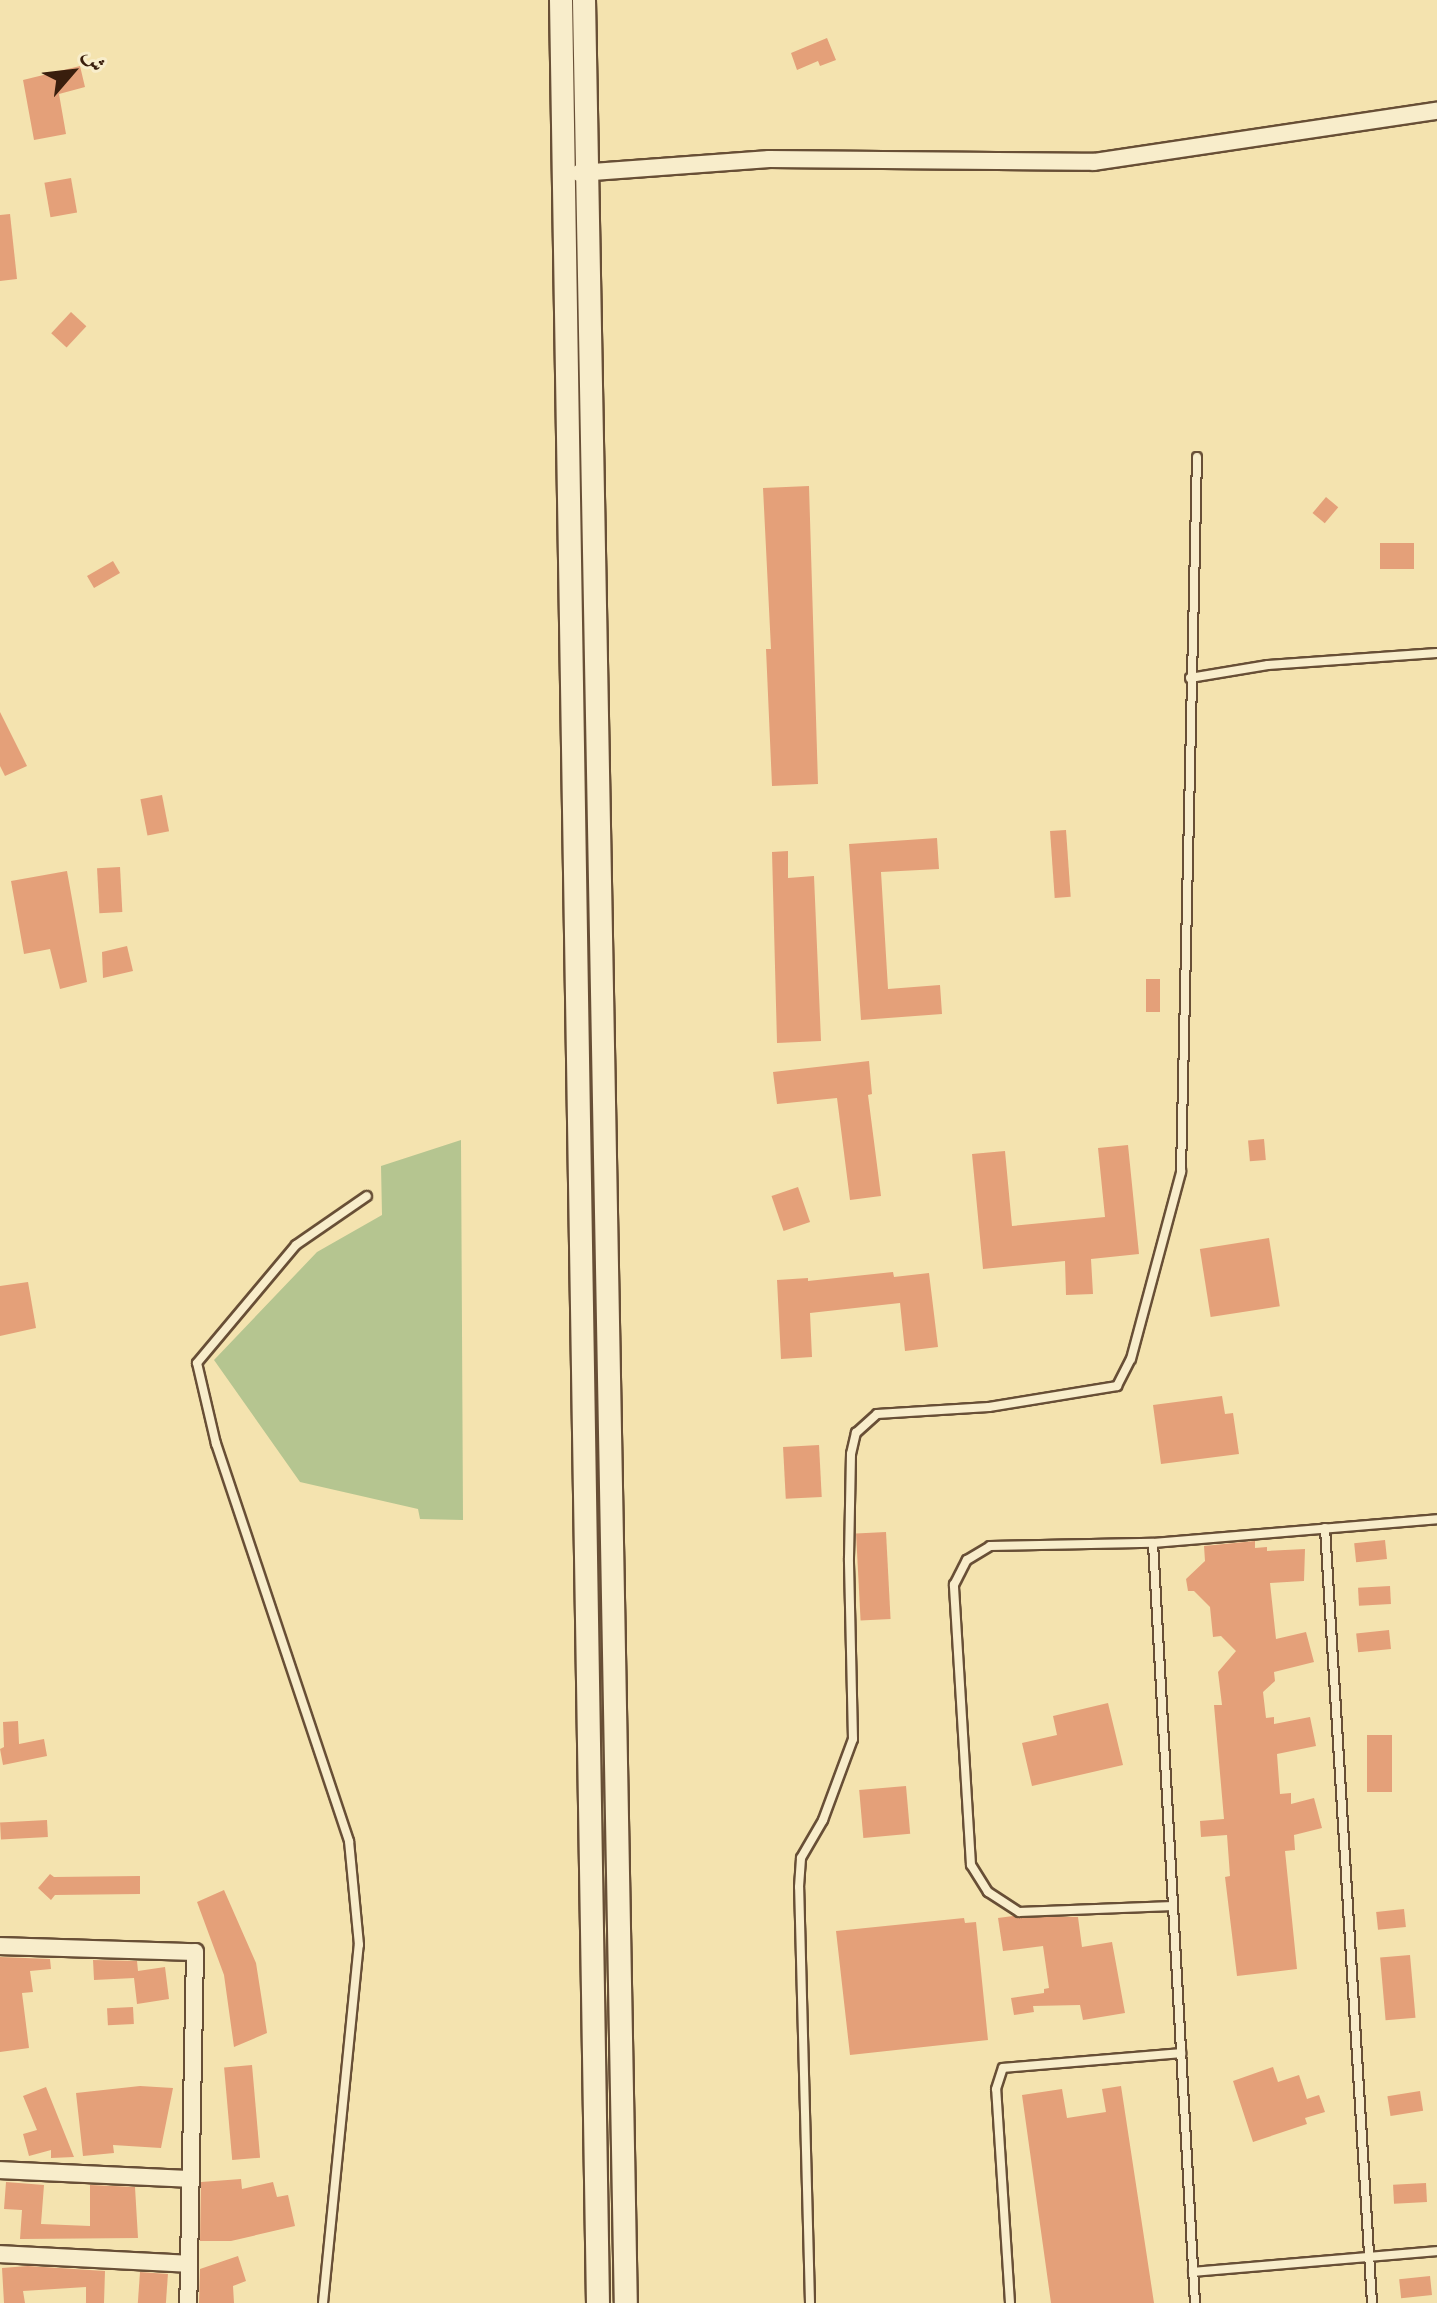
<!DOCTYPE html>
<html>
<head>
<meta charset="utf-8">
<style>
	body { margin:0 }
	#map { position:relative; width:1437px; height:2303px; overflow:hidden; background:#f4e3af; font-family:"IM FELL English",Amiri,serif }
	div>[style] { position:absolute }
	.green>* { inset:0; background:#b5c590 }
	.building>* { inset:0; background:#e4a079; transform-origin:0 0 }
	.roads { filter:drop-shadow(2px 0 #684f36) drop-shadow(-2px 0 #684f36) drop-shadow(0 2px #684f36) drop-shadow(0 -2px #684f36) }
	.lane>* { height:8px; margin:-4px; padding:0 4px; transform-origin:4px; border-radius:4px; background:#f8edcb }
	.street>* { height:16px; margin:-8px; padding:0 8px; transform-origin:8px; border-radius:8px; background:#f8edcb }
	.secondary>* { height:22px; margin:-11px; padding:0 11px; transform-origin:11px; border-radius:11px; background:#f8edcb }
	span { translate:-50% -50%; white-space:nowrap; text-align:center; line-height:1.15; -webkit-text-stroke:6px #f8edcb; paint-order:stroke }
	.north { position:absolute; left:32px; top:32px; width:80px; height:80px; -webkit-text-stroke:6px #f8edcb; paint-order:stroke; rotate:62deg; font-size:22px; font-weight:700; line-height:32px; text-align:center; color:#391e0d }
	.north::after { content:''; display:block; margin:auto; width:28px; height:36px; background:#391e0d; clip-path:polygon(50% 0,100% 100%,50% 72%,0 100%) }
</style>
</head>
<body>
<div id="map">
	<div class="green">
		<div style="clip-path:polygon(461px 1140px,463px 1520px,420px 1519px,418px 1509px,300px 1482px,214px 1360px,317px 1252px,382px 1215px,381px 1166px)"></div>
	</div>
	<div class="building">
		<div style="clip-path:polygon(827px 38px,836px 60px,820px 66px,818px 61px,797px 70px,791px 53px)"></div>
		<div style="clip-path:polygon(80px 66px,85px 87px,59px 94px,66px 134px,34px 140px,23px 80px)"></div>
		<div style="left:71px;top:178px;width:35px;height:27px;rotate:80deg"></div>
		<div style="clip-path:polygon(10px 214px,17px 279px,0 281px,0 215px)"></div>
		<div style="left:71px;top:312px;width:21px;height:29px;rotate:43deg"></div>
		<div style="clip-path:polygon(809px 486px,818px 784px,772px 786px,766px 649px,771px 649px,763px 488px)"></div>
		<div style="left:1326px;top:497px;width:16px;height:21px;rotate:40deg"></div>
		<div style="left:1380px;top:543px;width:34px;height:26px"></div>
		<div style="left:113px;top:561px;width:14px;height:30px;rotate:60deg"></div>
		<div style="clip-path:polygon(0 712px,27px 766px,5px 776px,0 766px)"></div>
		<div style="left:162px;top:795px;width:37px;height:22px;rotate:79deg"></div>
		<div style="left:1066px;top:830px;width:67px;height:16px;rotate:86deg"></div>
		<div style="clip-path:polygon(937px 838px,939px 869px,881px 872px,888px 989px,940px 985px,942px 1014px,861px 1020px,849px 844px)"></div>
		<div style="clip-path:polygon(788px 851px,788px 878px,814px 876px,821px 1041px,777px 1043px,772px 852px)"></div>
		<div style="left:120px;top:867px;width:45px;height:23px;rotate:87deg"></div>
		<div style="clip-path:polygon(67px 871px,87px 982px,60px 989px,50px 949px,24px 954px,11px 881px)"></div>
		<div style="clip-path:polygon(127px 946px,133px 971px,103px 978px,102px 952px)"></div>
		<div style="left:1146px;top:979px;width:14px;height:33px"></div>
		<div style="clip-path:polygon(869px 1061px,872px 1094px,868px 1095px,881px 1196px,850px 1200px,837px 1098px,777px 1104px,773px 1072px)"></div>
		<div style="left:1264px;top:1139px;width:21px;height:16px;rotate:85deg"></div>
		<div style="clip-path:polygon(1128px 1145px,1139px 1254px,1091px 1259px,1093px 1294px,1066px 1295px,1065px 1261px,983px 1269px,972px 1154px,1005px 1151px,1012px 1226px,1105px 1217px,1098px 1148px)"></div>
		<div style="left:798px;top:1187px;width:37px;height:28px;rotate:71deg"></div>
		<div style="left:1269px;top:1238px;width:69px;height:70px;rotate:81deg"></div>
		<div style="clip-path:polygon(893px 1272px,894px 1277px,929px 1273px,938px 1347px,905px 1351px,900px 1303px,810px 1313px,812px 1357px,781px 1359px,777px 1280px,808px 1278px,808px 1281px)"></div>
		<div style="clip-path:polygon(28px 1282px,36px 1328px,0 1336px,0 1286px)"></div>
		<div style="clip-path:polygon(1222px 1396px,1225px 1414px,1233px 1413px,1239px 1454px,1161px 1464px,1153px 1405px)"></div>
		<div style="left:819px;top:1445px;width:52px;height:36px;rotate:87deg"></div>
		<div style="left:886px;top:1532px;width:87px;height:30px;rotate:87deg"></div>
		<div style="left:1385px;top:1540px;width:19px;height:31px;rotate:84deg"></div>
		<div style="clip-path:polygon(1255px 1541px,1255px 1548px,1267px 1547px,1267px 1551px,1305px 1549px,1304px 1581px,1270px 1583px,1276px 1639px,1306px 1632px,1314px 1662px,1274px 1672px,1275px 1681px,1263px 1692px,1266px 1718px,1274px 1717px,1274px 1724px,1310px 1717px,1316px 1746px,1277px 1754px,1280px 1794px,1291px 1793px,1291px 1804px,1314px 1798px,1322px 1828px,1294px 1835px,1295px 1850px,1285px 1851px,1297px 1969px,1237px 1976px,1225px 1877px,1230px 1876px,1227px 1835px,1201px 1837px,1200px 1821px,1224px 1819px,1214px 1705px,1222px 1705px,1218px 1672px,1236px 1651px,1221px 1636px,1213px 1637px,1210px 1607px,1194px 1591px,1188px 1591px,1186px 1579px,1205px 1561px,1204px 1546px)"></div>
		<div style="left:1390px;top:1586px;width:18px;height:32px;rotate:87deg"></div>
		<div style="left:1389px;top:1630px;width:19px;height:33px;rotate:84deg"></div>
		<div style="clip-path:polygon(1108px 1703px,1123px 1765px,1032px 1786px,1022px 1743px,1057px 1735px,1053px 1716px)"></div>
		<div style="clip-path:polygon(18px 1721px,19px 1744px,44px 1739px,47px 1756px,3px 1765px,0 1749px,4px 1747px,3px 1722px)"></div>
		<div style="left:1367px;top:1735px;width:25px;height:57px"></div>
		<div style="left:906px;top:1786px;width:48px;height:47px;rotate:85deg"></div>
		<div style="left:47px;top:1820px;width:17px;height:47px;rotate:87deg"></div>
		<div style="clip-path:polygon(50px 1874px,54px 1877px,140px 1876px,140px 1894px,55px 1895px,51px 1900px,38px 1888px)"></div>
		<div style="clip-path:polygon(224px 1890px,256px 1963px,267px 2033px,234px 2047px,224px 1975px,197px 1902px)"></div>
		<div style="left:1404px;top:1909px;width:18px;height:28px;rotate:84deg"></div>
		<div style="clip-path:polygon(1013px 1916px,1078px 1917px,1082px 1947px,1112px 1942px,1125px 2013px,1083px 2020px,1080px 2005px,1033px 2006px,1034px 2012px,1014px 2015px,1011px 1998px,1044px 1993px,1044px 1989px,1049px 1988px,1043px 1946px,1003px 1951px,998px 1918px)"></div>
		<div style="clip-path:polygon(964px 1918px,965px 1923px,976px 1922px,988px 2040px,850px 2055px,836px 1931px)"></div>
		<div style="left:1410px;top:1955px;width:63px;height:30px;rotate:85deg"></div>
		<div style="clip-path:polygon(0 1957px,50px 1959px,51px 1969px,30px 1971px,33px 1992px,22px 1993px,29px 2048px,0 2052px)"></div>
		<div style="clip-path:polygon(93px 1960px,137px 1961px,138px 1971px,165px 1967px,169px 1999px,137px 2004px,134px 1978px,94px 1980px)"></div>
		<div style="left:133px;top:2007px;width:17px;height:26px;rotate:87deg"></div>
		<div style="left:252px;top:2065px;width:93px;height:28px;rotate:85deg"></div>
		<div style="clip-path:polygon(1273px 2067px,1278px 2082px,1299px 2075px,1307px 2099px,1319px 2095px,1325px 2112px,1305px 2118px,1307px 2124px,1253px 2142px,1233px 2081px)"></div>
		<div style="clip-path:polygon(140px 2086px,173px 2088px,161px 2148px,113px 2145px,114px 2153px,83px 2156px,76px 2093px)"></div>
		<div style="clip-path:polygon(1121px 2086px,1154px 2303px,1051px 2303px,1022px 2095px,1062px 2089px,1067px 2118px,1106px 2112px,1102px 2089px)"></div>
		<div style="clip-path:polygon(46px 2087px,74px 2157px,51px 2158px,51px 2150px,29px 2156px,23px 2134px,37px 2130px,23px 2096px)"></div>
		<div style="left:1420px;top:2091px;width:20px;height:33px;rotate:81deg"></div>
		<div style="clip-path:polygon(241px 2179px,242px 2189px,273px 2182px,277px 2197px,288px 2195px,295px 2226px,231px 2241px,200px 2241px,201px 2182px)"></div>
		<div style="clip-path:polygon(6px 2182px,44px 2185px,41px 2224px,90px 2226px,90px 2185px,135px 2187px,138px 2238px,20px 2239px,22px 2210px,4px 2209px)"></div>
		<div style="left:1426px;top:2183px;width:19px;height:33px;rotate:87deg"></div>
		<div style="clip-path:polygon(238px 2256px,246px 2281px,233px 2286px,234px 2303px,199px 2303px,200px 2269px)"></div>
		<div style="clip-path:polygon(28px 2266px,105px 2271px,104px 2303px,86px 2303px,86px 2287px,23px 2291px,25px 2303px,4px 2303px,2px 2268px)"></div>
		<div style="left:140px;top:2272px;width:28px;height:31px;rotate:4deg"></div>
		<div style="left:1430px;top:2276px;width:19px;height:31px;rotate:84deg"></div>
	</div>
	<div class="roads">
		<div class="lane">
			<div style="left:1190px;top:678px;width:79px;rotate:-9.5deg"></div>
			<div style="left:1268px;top:665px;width:169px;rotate:-4.1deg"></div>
			<div style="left:1325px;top:1528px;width:776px;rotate:86.53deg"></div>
			<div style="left:1153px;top:1543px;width:761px;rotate:86.84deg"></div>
			<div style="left:1173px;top:1906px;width:154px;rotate:177.8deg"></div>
			<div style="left:1019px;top:1912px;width:37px;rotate:-147deg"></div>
			<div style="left:988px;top:1892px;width:32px;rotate:-122deg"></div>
			<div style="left:971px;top:1865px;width:281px;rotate:-93.5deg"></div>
			<div style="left:954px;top:1585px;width:28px;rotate:-63deg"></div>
			<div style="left:967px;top:1560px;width:27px;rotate:-31deg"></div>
			<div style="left:990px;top:1546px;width:163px;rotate:-1.1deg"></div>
			<div style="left:1153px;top:1543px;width:285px;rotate:-4.8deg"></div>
			<div style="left:1193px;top:2272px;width:245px;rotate:-4.9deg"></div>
			<div style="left:323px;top:2303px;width:360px;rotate:-84.3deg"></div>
			<div style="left:359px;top:1945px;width:104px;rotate:-95.5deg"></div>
			<div style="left:349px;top:1841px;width:419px;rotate:-108.5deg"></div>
			<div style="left:216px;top:1444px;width:83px;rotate:-103.2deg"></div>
			<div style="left:197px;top:1363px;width:154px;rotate:-50deg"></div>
			<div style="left:296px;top:1245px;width:86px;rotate:-34.6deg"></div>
			<div style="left:810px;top:2303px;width:416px;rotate:-91.5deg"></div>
			<div style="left:799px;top:1887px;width:29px;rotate:-86deg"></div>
			<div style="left:801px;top:1858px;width:44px;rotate:-59.9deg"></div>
			<div style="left:823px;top:1820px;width:86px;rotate:-69.7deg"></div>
			<div style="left:853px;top:1739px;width:181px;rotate:-91.3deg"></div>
			<div style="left:849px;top:1558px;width:104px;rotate:-88.9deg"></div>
			<div style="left:851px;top:1454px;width:22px;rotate:-77deg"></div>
			<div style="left:856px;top:1433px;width:28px;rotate:-42deg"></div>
			<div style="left:877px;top:1414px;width:112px;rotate:-3.6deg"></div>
			<div style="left:989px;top:1407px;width:130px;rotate:-9.3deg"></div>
			<div style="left:1117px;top:1386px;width:30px;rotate:-63deg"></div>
			<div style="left:1131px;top:1359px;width:194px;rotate:-75deg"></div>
			<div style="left:1181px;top:1172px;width:715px;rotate:-88.72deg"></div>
			<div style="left:1010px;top:2303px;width:214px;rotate:-93.7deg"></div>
			<div style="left:996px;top:2089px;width:22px;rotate:-72deg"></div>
			<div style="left:1003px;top:2068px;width:179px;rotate:-4.8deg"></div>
		</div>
		<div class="street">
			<div style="left:579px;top:173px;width:191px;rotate:-4.2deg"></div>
			<div style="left:769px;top:159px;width:325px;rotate:0.5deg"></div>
			<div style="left:1094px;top:162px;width:347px;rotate:-8.5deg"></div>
			<div style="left:0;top:1946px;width:195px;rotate:1.8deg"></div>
			<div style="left:195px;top:1952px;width:351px;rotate:91.1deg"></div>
			<div style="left:0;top:2170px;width:191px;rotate:2.7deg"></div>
			<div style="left:0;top:2254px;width:189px;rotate:3deg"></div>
		</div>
		<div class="secondary">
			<div style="left:561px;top:0;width:2303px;rotate:89.08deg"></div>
			<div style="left:584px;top:0;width:2303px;rotate:88.96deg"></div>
		</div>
	</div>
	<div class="north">ش</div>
</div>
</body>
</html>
